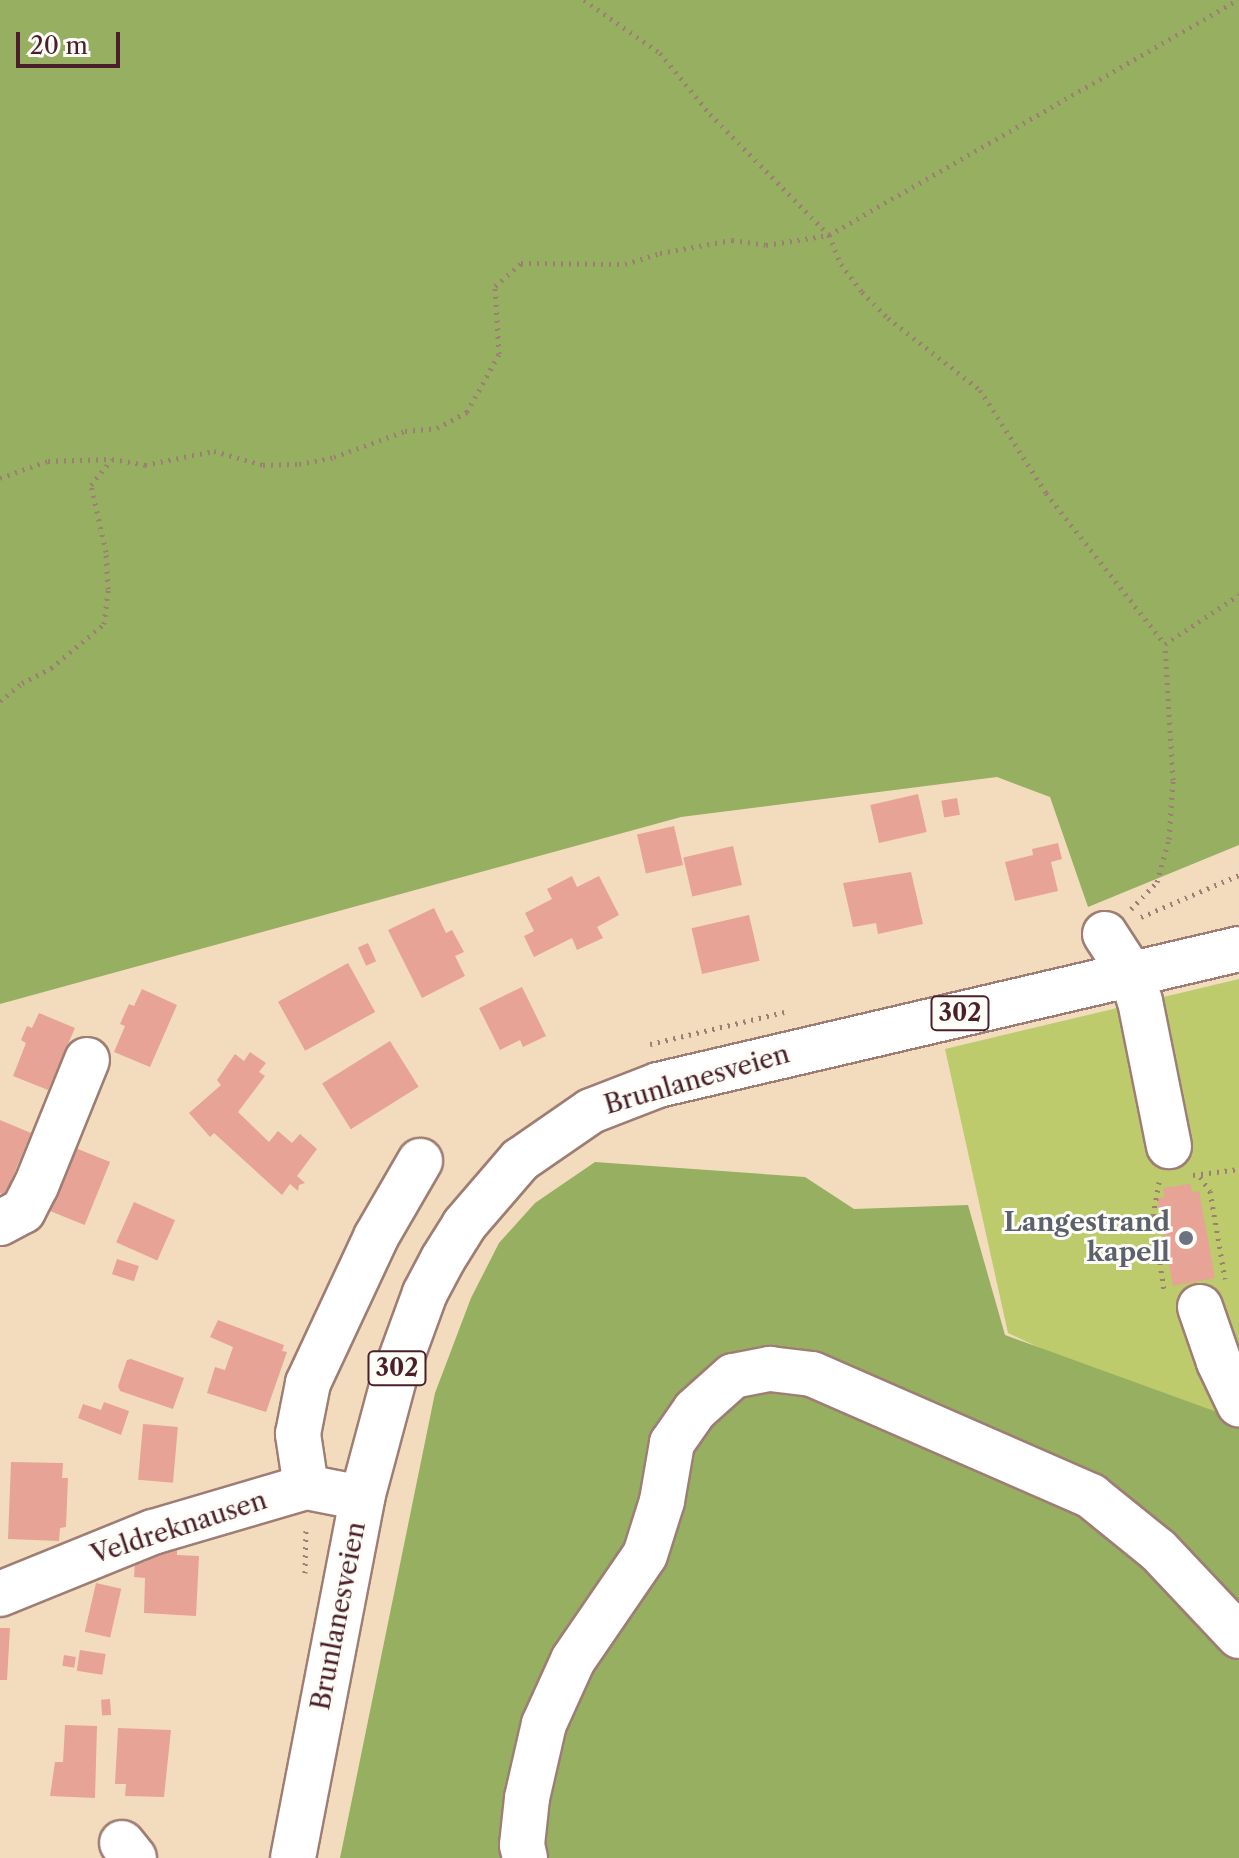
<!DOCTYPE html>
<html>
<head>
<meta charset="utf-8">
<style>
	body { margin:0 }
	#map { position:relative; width:1239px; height:1858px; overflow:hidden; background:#f3dcbe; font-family:"Libre Caslon Text",serif }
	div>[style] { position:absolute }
	.green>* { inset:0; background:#bdcb6d }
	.forest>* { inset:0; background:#96af60 }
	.building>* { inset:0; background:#e7a395; transform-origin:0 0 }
	.path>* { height:5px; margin-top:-2.5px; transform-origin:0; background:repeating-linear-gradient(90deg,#9e7e74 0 2px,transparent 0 8px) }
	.roads { filter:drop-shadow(2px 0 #9e7e74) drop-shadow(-2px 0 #9e7e74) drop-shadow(0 2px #9e7e74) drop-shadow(0 -2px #9e7e74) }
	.minor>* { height:44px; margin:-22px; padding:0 22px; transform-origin:22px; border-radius:22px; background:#fff }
	.major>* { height:44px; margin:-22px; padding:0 22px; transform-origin:22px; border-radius:22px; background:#fff }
	.dots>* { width:22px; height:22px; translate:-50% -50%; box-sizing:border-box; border:4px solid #fdfcf7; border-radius:50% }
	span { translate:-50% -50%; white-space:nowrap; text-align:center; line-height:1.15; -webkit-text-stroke:6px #fdfcf7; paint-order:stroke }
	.shield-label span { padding:2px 6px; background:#fdfcf7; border:2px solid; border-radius:6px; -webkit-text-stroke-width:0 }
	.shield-label { font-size:24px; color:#4a1f2b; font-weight:700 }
	.street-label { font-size:26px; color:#4a1f2b }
	.worship-label { font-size:26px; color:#5b616d; font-weight:700 }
	.right { translate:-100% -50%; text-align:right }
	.scale { position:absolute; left:16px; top:32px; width:104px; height:36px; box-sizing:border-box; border:4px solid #4a1f2b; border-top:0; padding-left:10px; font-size:24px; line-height:28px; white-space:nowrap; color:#4a1f2b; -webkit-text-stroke:6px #fdfcf7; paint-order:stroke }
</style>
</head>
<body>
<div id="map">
	<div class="green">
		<div style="clip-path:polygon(1239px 979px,1239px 1441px,1008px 1333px,945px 1049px)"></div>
	</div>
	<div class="forest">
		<div style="clip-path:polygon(0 0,1239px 0,1239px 845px,1088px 907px,1050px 797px,997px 777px,681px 817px,0 1004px)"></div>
		<div style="clip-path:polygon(595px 1162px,805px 1177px,854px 1209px,968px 1205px,1005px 1335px,1239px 1420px,1239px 1858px,340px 1858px,435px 1393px,471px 1298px,499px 1243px,535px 1203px)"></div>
	</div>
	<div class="building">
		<div style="left:918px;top:794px;width:39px;height:49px;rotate:77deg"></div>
		<div style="left:957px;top:798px;width:17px;height:16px;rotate:80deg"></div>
		<div style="left:674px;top:826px;width:40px;height:38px;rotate:77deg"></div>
		<div style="clip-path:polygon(1058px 843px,1062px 859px,1051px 862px,1058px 891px,1015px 901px,1005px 862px,1033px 855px,1032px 849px)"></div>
		<div style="left:733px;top:846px;width:40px;height:51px;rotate:77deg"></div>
		<div style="clip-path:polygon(911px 872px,923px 924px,878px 934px,876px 923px,853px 927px,843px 883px)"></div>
		<div style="clip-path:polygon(572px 876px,577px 887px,599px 876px,619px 915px,597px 927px,603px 938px,577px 950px,572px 938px,534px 957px,524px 936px,534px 931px,525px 913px,552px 899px,547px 889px)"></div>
		<div style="clip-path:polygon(434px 908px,446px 933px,452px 930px,464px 952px,455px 956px,465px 976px,422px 998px,388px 930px)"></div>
		<div style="left:749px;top:915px;width:47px;height:59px;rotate:77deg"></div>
		<div style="left:368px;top:943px;width:20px;height:11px;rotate:66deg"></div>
		<div style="left:348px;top:963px;width:56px;height:80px;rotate:61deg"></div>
		<div style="clip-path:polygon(522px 987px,546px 1036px,523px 1047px,520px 1040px,500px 1050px,479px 1008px)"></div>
		<div style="clip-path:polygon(142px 989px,177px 1005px,150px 1067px,114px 1052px,125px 1026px,120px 1024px,129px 1004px,134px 1006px)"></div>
		<div style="clip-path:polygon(39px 1013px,75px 1028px,48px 1090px,13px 1076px,26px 1043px,21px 1040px,27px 1026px,32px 1028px)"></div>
		<div style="left:390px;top:1041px;width:54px;height:80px;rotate:58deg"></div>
		<div style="clip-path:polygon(250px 1052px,266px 1063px,259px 1072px,265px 1076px,238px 1112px,269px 1142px,278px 1131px,292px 1143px,300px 1134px,317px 1149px,297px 1176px,305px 1183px,299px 1185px,298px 1191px,290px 1184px,282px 1195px,214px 1133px,210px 1137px,189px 1113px,221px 1085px,217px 1080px,235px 1054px,244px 1061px)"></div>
		<div style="clip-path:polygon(0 1120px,31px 1133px,5px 1195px,0 1193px)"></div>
		<div style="left:73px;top:1147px;width:40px;height:68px;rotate:22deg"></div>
		<div style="clip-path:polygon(1190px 1184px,1192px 1192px,1199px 1191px,1215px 1278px,1173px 1286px,1157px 1198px,1165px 1197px,1163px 1188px)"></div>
		<div style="left:134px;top:1202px;width:45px;height:44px;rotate:24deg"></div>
		<div style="left:117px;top:1259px;width:23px;height:16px;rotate:18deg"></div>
		<div style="clip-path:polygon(218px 1320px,284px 1345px,282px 1351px,287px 1352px,266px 1412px,207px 1393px,215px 1367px,225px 1370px,233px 1347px,210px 1337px)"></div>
		<div style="clip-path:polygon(131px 1359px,184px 1378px,173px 1409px,120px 1391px,118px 1386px,127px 1360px)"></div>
		<div style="clip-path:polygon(104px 1402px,129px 1411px,121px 1435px,78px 1418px,83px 1404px,101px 1410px)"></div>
		<div style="left:143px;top:1424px;width:35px;height:56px;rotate:5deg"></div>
		<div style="clip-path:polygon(11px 1462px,63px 1463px,62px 1478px,68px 1478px,66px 1527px,60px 1528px,59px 1541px,8px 1539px)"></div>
		<div style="clip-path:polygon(149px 1547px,177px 1548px,177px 1555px,199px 1556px,196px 1616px,144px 1613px,145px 1578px,134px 1577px,135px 1561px,146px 1562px)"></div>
		<div style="left:96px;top:1583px;width:26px;height:50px;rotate:13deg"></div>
		<div style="clip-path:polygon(0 1628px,10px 1628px,7px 1680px,0 1680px)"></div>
		<div style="left:80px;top:1650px;width:26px;height:21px;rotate:9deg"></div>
		<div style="left:64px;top:1655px;width:12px;height:11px;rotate:9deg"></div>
		<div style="left:110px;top:1699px;width:16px;height:9px;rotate:86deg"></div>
		<div style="clip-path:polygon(65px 1725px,97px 1726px,95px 1798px,50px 1796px,55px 1762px,63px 1762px)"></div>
		<div style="clip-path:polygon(118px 1728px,171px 1730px,164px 1797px,125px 1796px,126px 1784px,115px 1784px)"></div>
	</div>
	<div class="path">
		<div style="left:584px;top:0;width:93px;rotate:34.9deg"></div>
		<div style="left:660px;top:53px;width:79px;rotate:50.7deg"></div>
		<div style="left:710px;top:114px;width:170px;rotate:45.5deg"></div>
		<div style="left:829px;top:235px;width:31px;rotate:68deg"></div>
		<div style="left:841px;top:264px;width:35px;rotate:53deg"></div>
		<div style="left:862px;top:292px;width:37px;rotate:45deg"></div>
		<div style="left:888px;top:318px;width:117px;rotate:38deg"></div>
		<div style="left:980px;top:390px;width:122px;rotate:57.3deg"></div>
		<div style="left:1046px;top:493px;width:192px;rotate:51.8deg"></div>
		<div style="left:0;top:478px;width:51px;rotate:-19.5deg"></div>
		<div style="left:48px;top:461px;width:63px;rotate:-1.8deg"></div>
		<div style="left:0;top:701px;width:28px;rotate:-39deg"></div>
		<div style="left:22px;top:683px;width:33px;rotate:-27deg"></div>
		<div style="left:51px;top:668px;width:69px;rotate:-39.7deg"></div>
		<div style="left:104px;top:624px;width:35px;rotate:-83deg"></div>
		<div style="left:108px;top:589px;width:37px;rotate:-93deg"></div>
		<div style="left:106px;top:552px;width:69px;rotate:-102.6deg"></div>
		<div style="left:91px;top:485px;width:33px;rotate:-51deg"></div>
		<div style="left:112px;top:459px;width:34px;rotate:10deg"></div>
		<div style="left:145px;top:465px;width:70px;rotate:-11.5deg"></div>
		<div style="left:214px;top:451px;width:51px;rotate:15.9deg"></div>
		<div style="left:263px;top:465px;width:36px;rotate:-2deg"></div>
		<div style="left:299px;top:464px;width:36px;rotate:-11deg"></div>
		<div style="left:334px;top:457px;width:76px;rotate:-20.1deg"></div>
		<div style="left:405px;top:431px;width:32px;rotate:-5deg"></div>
		<div style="left:437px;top:428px;width:34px;rotate:-28deg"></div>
		<div style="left:467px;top:412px;width:66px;rotate:-61.1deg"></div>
		<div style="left:499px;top:354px;width:68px;rotate:-93.4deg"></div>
		<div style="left:495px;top:286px;width:35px;rotate:-41deg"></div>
		<div style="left:521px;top:263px;width:104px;rotate:0.6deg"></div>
		<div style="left:625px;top:264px;width:37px;rotate:-17deg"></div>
		<div style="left:660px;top:253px;width:73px;rotate:-10.2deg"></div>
		<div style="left:732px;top:240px;width:34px;rotate:8deg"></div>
		<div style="left:766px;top:245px;width:64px;rotate:-9deg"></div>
		<div style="left:829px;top:235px;width:472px;rotate:-29.9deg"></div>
		<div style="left:1131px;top:909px;width:37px;rotate:-46deg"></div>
		<div style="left:1157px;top:882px;width:45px;rotate:-74.4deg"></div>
		<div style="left:1169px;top:839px;width:59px;rotate:-86.1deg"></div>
		<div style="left:1173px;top:780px;width:136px;rotate:-93.4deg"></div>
		<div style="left:1165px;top:644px;width:89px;rotate:-33.5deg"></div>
		<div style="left:1141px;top:917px;width:107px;rotate:-23.2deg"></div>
		<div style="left:650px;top:1044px;width:138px;rotate:-13.4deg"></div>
		<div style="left:1193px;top:1175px;width:46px;rotate:-7.4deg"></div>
		<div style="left:1200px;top:1177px;width:17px;rotate:54deg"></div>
		<div style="left:1210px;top:1191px;width:89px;rotate:80.3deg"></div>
		<div style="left:1159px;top:1182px;width:34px;rotate:100deg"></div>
		<div style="left:1153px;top:1215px;width:76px;rotate:81.7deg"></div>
		<div style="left:305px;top:1573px;width:46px;rotate:-88.8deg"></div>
	</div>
	<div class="roads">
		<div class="minor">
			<div style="left:1105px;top:934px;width:48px;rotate:57deg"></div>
			<div style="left:1131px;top:974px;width:28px;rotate:72deg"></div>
			<div style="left:1140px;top:1001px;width:148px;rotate:78.7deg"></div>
			<div style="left:0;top:1223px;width:26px;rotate:-28deg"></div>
			<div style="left:23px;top:1211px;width:28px;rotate:-63deg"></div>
			<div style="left:36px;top:1186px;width:136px;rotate:-68deg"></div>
			<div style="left:1200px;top:1307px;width:58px;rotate:70.9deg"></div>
			<div style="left:1219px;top:1362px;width:47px;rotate:64.5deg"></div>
			<div style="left:306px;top:1487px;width:54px;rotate:-98.6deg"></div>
			<div style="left:298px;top:1434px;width:52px;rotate:-78.9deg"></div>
			<div style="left:308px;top:1383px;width:161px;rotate:-65deg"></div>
			<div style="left:376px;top:1237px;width:88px;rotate:-59.9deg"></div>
			<div style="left:0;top:1594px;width:165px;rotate:-22.1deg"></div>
			<div style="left:153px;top:1532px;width:159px;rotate:-16.4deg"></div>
			<div style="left:306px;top:1487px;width:57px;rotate:11.1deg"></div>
			<div style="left:122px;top:1843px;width:19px;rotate:51deg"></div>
			<div style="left:525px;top:1858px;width:13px;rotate:-103deg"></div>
			<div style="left:522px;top:1845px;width:47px;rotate:-83.9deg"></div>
			<div style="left:527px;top:1798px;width:76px;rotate:-77.1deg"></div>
			<div style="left:544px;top:1724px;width:70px;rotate:-65.6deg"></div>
			<div style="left:573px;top:1660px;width:127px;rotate:-55.6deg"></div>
			<div style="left:645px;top:1555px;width:57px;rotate:-72.5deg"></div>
			<div style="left:662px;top:1501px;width:59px;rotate:-80.2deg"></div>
			<div style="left:672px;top:1443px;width:40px;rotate:-55.1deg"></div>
			<div style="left:695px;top:1410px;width:51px;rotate:-41.8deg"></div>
			<div style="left:733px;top:1376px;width:38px;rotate:-11deg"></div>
			<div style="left:770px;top:1369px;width:42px;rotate:6.8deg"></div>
			<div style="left:812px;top:1374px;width:305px;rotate:23.6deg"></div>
			<div style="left:1091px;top:1496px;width:86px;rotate:38.9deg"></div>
			<div style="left:1158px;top:1550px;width:118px;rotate:46.7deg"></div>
		</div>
		<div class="major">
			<div style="left:293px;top:1858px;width:367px;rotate:-79.1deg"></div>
			<div style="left:362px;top:1498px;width:127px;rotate:-75deg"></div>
			<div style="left:395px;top:1375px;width:87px;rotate:-69.9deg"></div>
			<div style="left:425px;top:1293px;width:38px;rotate:-62deg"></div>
			<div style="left:443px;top:1259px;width:40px;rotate:-58deg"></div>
			<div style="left:464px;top:1225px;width:86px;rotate:-49.3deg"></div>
			<div style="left:520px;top:1160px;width:86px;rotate:-34.6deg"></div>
			<div style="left:591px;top:1111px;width:72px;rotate:-21.2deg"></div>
			<div style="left:658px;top:1085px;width:597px;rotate:-13.17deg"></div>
		</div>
	</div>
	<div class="dots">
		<div style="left:1186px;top:1238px;background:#6b7280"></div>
	</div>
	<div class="shield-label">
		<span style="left:960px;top:1013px">302</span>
		<span style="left:397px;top:1368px">302</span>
	</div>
	<div class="street-label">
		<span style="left:697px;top:1080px;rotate:-16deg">Brunlanesveien</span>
		<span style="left:179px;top:1528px;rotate:-18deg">Veldreknausen</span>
		<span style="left:339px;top:1616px;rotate:-79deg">Brunlanesveien</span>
	</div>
	<div class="worship-label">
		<span class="right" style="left:1170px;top:1238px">Langestrand<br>kapell</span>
	</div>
	<div class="scale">20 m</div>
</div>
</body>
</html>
